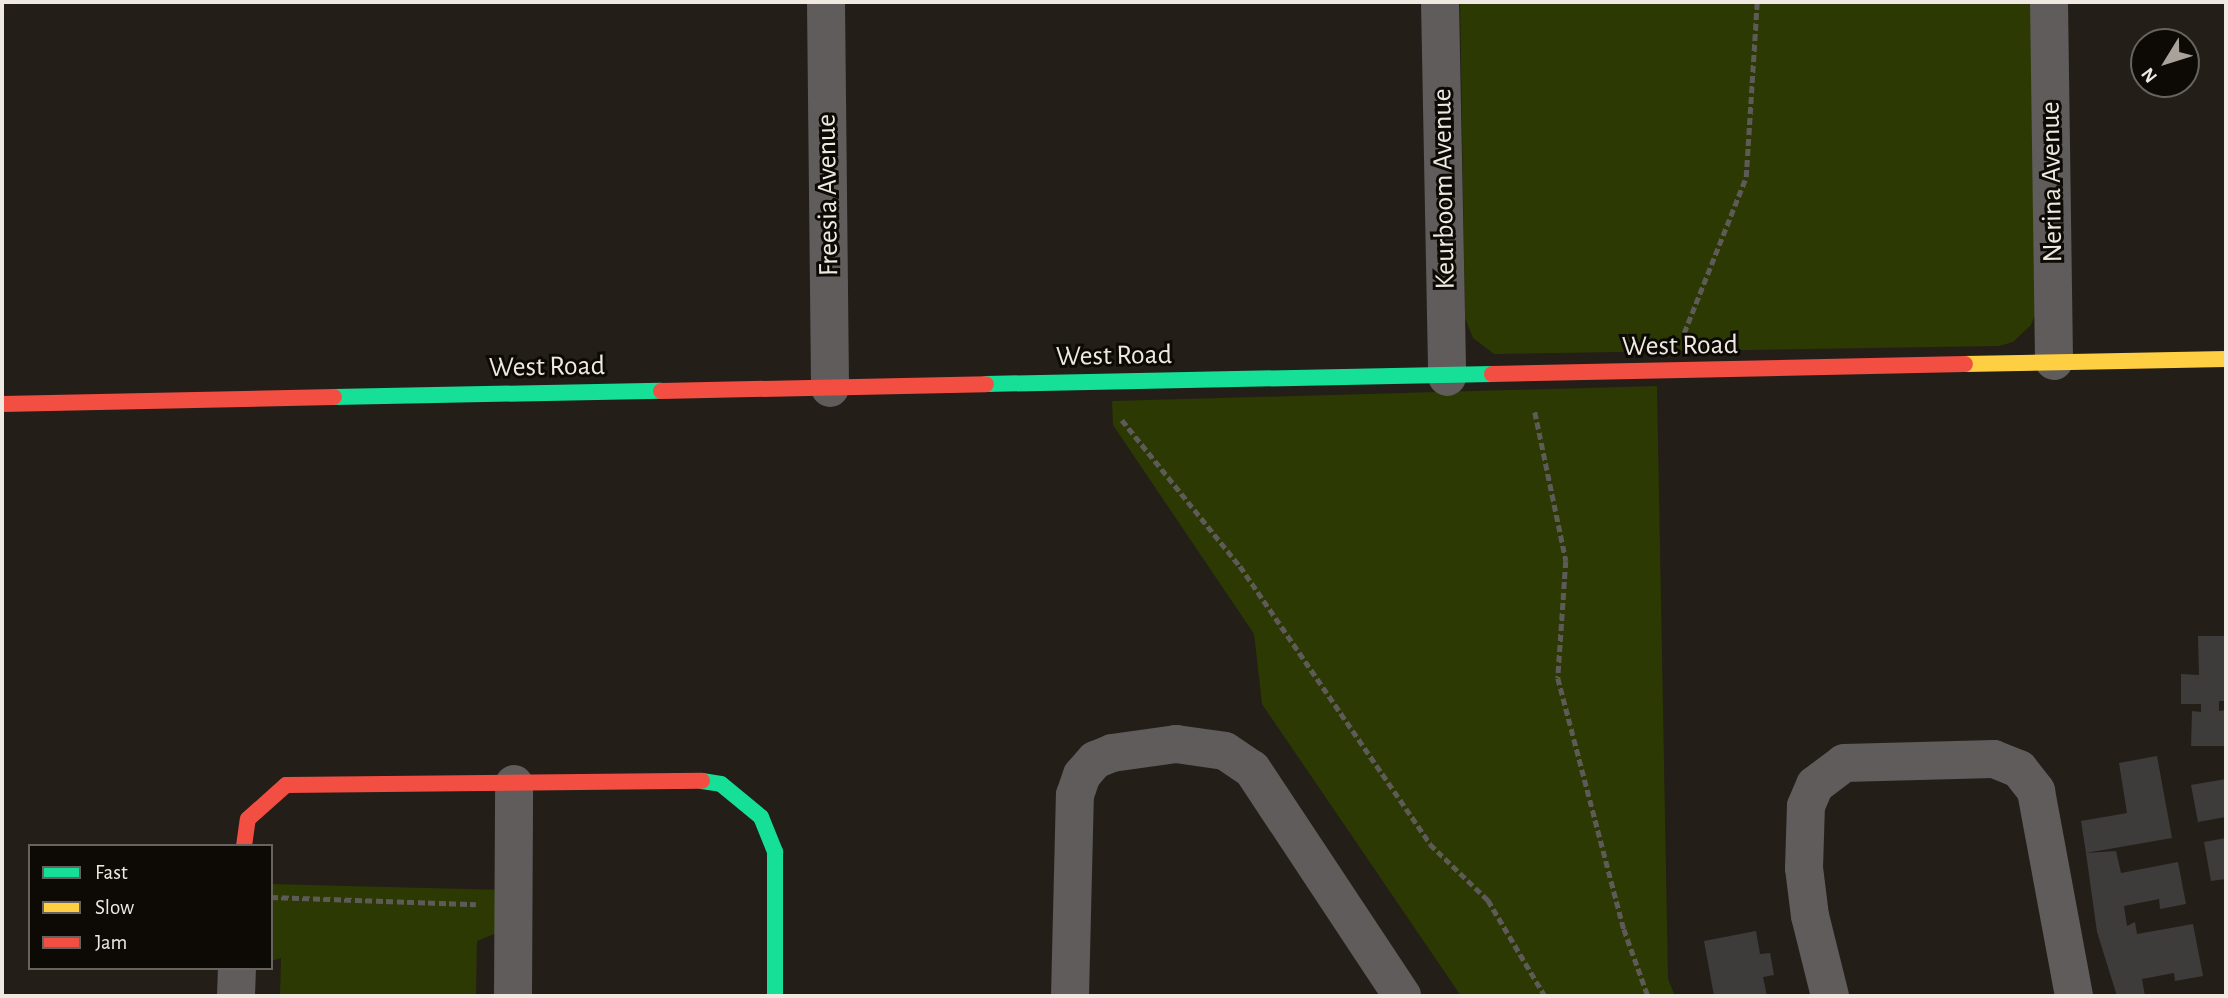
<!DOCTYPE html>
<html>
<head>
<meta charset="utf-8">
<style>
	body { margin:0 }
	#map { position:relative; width:2228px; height:998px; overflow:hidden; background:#231e18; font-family:"Alegreya Sans",sans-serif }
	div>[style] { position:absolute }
	.green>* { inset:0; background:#2c3903 }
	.building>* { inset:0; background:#3e3b3b }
	.path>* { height:4.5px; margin-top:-2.25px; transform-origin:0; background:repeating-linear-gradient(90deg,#5d5a58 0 7px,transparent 0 10.5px) }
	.street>* { height:38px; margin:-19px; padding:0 19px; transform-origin:19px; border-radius:19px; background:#5f5c5b }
	.fast>* { height:16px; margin:-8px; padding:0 8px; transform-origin:8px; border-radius:8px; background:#16e098 }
	.slow>* { height:16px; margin:-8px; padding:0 8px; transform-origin:8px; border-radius:8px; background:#ffcf43 }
	.jam>* { height:16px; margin:-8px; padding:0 8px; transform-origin:8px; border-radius:8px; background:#f24e42 }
	span { translate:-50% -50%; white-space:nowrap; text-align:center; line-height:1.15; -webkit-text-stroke:6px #0d0a06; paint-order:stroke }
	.street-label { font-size:28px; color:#efe9e2 }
	.frame { position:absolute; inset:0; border:4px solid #efe9e2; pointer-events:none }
	.legend { position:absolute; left:28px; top:844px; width:245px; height:126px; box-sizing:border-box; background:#0d0a06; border:2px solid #67635e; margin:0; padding:9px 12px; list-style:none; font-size:21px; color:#efe9e2 }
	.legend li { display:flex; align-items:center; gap:14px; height:35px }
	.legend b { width:35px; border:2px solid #67635e }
	.north { position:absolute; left:2130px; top:28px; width:70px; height:70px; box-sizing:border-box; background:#0d0a06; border:2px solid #67635e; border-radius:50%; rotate:232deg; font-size:19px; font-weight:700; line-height:28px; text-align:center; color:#efe9e2 }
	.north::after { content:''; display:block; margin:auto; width:24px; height:32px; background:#a8a29b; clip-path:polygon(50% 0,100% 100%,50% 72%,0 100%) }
</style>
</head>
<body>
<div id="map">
	<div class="green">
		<div style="clip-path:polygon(1460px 2px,2031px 2px,2035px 315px,2031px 325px,2013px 342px,1999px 346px,1494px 354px,1473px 338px,1465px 318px)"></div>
		<div style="clip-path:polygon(1657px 386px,1668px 979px,1675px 996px,1461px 996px,1262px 704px,1254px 634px,1113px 425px,1112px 401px)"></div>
		<div style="clip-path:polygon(271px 884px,505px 890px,504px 930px,477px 941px,476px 996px,280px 996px,281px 958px,271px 961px)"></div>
	</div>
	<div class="building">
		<div style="clip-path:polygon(2198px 636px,2226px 636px,2226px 701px,2219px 701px,2219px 711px,2225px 710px,2225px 746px,2191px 746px,2192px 711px,2201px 712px,2201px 704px,2181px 704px,2181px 674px,2199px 675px)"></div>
		<div style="clip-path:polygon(2157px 756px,2172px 838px,2086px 853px,2081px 821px,2127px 813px,2119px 763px)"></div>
		<div style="clip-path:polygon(2226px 779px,2226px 817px,2198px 822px,2191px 785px)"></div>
		<div style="clip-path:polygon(2226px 838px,2226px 879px,2211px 881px,2204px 842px)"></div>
		<div style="clip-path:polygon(2116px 851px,2121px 873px,2178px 862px,2186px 904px,2160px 909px,2159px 899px,2124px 906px,2127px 926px,2135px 922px,2137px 934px,2193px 924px,2203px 976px,2175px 981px,2174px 973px,2142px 979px,2145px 996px,2117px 996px,2097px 932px,2086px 853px)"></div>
		<div style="clip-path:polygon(1756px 931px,1760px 954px,1770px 953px,1774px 975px,1763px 977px,1767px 996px,1714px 996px,1704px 941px)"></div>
	</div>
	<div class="path">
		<div style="left:1684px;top:333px;width:168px;rotate:-68.3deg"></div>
		<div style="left:1746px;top:177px;width:175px;rotate:-86.4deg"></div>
		<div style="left:1535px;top:412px;width:152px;rotate:78.2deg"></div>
		<div style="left:1566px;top:561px;width:117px;rotate:93.9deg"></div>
		<div style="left:1558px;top:678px;width:260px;rotate:75.3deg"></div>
		<div style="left:1624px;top:929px;width:71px;rotate:70.3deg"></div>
		<div style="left:1122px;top:420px;width:188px;rotate:51.1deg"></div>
		<div style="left:1240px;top:566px;width:337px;rotate:55.6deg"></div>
		<div style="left:1430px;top:844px;width:81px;rotate:44deg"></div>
		<div style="left:1488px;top:900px;width:112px;rotate:59.3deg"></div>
		<div style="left:271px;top:897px;width:205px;rotate:2deg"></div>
	</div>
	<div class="street">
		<div style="left:826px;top:2px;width:386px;rotate:89.4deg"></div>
		<div style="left:1440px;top:2px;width:375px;rotate:88.9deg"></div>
		<div style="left:2049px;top:2px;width:359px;rotate:89.2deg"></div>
		<div style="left:236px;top:996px;width:28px;rotate:-88deg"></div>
		<div style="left:513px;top:996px;width:212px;rotate:-89.7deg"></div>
		<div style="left:1070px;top:996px;width:201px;rotate:-88.6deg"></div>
		<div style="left:1075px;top:795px;width:21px;rotate:-71deg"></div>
		<div style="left:1082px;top:775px;width:20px;rotate:-49deg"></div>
		<div style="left:1095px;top:760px;width:18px;rotate:-22deg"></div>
		<div style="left:1112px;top:753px;width:65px;rotate:-8deg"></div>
		<div style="left:1176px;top:744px;width:49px;rotate:8.1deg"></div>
		<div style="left:1225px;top:751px;width:32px;rotate:34deg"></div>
		<div style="left:1252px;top:769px;width:272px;rotate:56.5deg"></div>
		<div style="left:1830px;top:996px;width:82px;rotate:-104deg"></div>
		<div style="left:1810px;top:916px;width:48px;rotate:-97.1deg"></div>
		<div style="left:1804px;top:868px;width:62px;rotate:-88.2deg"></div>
		<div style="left:1806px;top:806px;width:23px;rotate:-67deg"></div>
		<div style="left:1815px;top:785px;width:36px;rotate:-37deg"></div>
		<div style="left:1844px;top:763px;width:150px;rotate:-1.5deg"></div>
		<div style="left:1994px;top:759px;width:27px;rotate:22deg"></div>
		<div style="left:2019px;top:769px;width:28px;rotate:52deg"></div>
		<div style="left:2036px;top:791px;width:208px;rotate:79.5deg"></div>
	</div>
	<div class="fast">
		<div style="left:986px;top:384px;width:506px;rotate:-1.13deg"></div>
		<div style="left:334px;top:397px;width:327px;rotate:-1.1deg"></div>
		<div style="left:702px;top:781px;width:19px;rotate:9deg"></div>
		<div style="left:721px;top:784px;width:52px;rotate:39.5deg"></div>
		<div style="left:761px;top:817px;width:38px;rotate:68deg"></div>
		<div style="left:775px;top:852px;width:144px;rotate:90deg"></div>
	</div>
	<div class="slow">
		<div style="left:1965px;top:364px;width:261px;rotate:-1.1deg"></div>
	</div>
	<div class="jam">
		<div style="left:1492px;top:374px;width:473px;rotate:-1.2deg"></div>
		<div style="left:661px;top:391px;width:325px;rotate:-1.2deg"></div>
		<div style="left:2px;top:404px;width:332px;rotate:-1.2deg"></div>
		<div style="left:244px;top:846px;width:27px;rotate:-82deg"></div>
		<div style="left:248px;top:819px;width:51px;rotate:-41.8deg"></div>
		<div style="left:286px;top:785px;width:416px;rotate:-0.6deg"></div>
	</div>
	<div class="street-label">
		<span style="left:2052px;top:182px;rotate:-91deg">Nerina Avenue</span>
		<span style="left:1444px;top:189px;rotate:-91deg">Keurboom Avenue</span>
		<span style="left:828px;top:195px;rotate:-91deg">Freesia Avenue</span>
		<span style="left:1680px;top:346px;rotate:-1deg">West Road</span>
		<span style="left:1114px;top:356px;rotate:-1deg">West Road</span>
		<span style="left:547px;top:367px;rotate:-1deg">West Road</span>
	</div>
	<div class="frame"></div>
	<ul class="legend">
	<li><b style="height:9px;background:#16e098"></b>Fast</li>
	<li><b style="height:9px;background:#ffcf43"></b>Slow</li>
	<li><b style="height:9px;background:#f24e42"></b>Jam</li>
	</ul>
	<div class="north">N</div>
</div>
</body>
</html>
